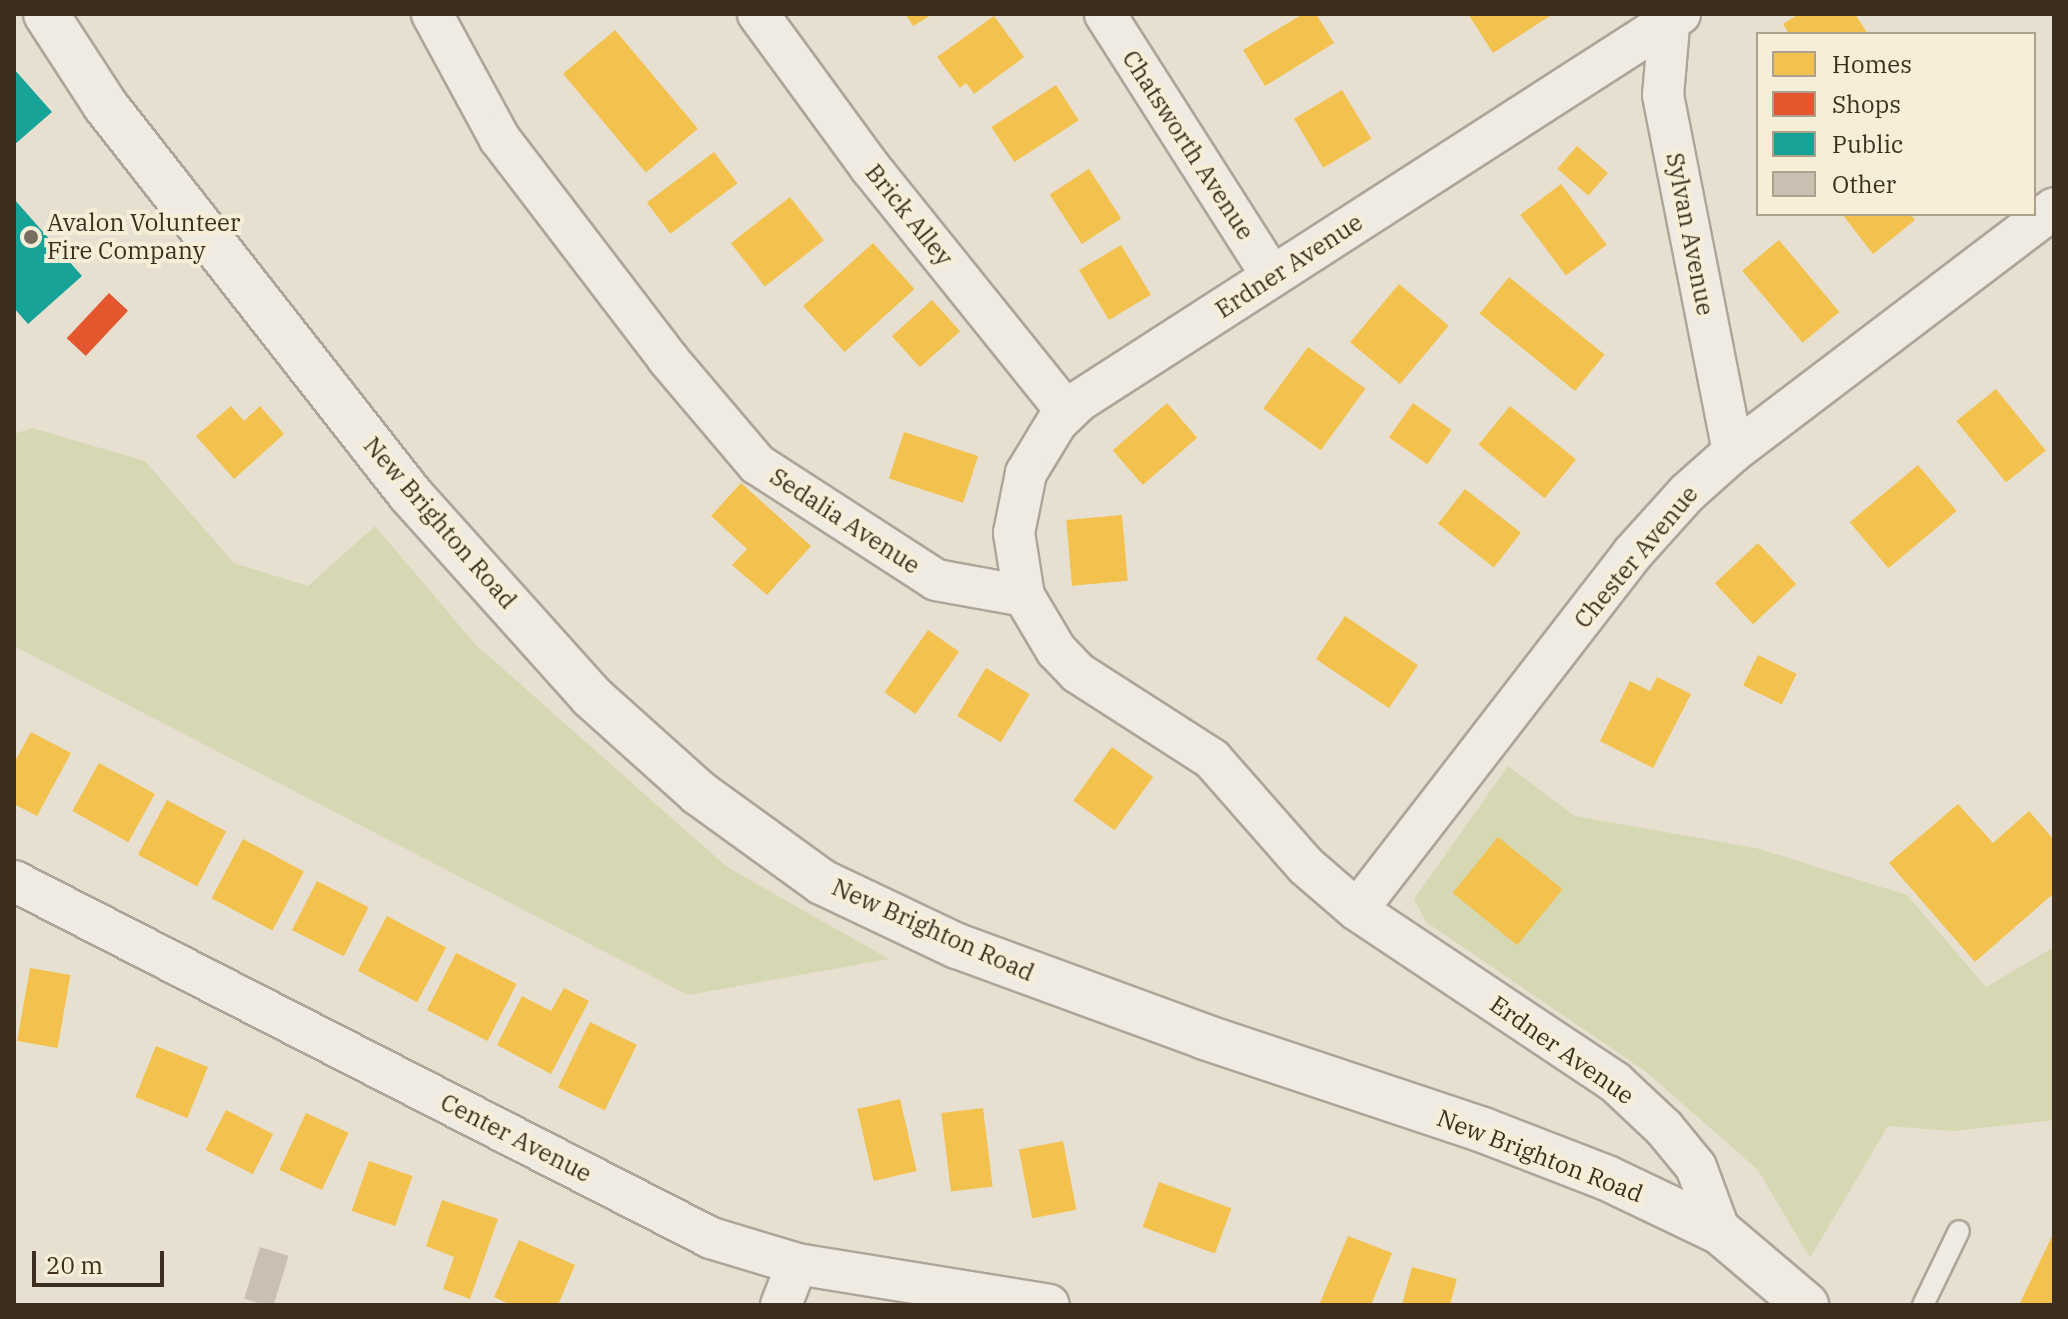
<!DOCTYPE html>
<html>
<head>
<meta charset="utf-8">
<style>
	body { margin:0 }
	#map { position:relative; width:2068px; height:1319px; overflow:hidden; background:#e7e0d1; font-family:"IBM Plex Serif",serif }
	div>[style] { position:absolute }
	.green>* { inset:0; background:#d6d7b3 }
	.homes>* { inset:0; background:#f2c14e; transform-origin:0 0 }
	.shops>* { inset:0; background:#e4572e; transform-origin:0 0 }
	.public>* { inset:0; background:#17a398 }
	.building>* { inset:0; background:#cbbfb2; transform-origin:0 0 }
	.roads { filter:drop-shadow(2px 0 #ada599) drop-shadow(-2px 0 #ada599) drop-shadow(0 2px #ada599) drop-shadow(0 -2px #ada599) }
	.service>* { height:20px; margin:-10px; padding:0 10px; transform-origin:10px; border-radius:10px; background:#efebe3 }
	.minor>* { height:40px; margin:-20px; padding:0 20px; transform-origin:20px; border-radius:20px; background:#efebe3 }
	.tertiary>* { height:44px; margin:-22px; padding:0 22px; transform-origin:22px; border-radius:22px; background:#efebe3 }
	.dots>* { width:22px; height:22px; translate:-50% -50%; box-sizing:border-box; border:4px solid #f7eed8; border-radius:50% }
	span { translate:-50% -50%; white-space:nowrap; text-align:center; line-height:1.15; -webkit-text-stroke:8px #f7eed8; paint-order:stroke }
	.street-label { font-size:24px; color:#3d2e20 }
	.poi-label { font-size:24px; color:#3d2e20 }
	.left { translate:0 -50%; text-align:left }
	.frame { position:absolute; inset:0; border:16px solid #3d2e20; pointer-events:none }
	.legend { position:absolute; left:1756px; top:32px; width:280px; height:184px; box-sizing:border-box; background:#f7eed8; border:2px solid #ada18e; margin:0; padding:10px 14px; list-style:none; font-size:24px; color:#3d2e20 }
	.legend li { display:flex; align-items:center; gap:16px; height:40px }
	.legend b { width:40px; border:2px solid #ada18e }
	.scale { position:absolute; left:32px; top:1251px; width:132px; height:36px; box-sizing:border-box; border:4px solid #3d2e20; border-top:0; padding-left:10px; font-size:24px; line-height:28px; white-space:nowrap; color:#3d2e20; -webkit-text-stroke:6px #f7eed8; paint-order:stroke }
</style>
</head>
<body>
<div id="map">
	<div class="green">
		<div style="clip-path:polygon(32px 428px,145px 461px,234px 563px,308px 586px,375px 526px,476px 645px,727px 867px,889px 959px,688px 995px,14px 646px,14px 434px)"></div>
		<div style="clip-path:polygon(1508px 766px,1575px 816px,1756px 848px,1907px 895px,1986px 987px,2054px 947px,2054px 1120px,1953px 1131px,1888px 1126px,1810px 1258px,1758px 1170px,1645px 1071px,1426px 922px,1414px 899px)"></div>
	</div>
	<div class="homes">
		<div style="clip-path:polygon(905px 14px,933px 14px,913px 26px)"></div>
		<div style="clip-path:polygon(1303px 14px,1316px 14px,1334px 43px,1265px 86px,1243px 50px)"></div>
		<div style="clip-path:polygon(1468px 14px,1553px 14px,1493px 53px)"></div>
		<div style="clip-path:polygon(1799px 14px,1855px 14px,1868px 34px,1789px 34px,1783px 24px)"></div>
		<div style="clip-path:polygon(994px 16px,1024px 57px,974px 94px,966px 83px,960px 88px,937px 57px)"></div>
		<div style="left:615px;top:30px;width:129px;height:68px;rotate:50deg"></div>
		<div style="left:1056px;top:85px;width:42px;height:77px;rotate:57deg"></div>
		<div style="left:1342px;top:90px;width:57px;height:56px;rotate:59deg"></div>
		<div style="left:1577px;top:146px;width:41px;height:30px;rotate:41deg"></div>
		<div style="left:714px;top:152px;width:39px;height:84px;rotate:53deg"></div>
		<div style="left:1089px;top:169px;width:59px;height:47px;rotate:57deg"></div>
		<div style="left:1561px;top:184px;width:76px;height:51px;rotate:53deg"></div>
		<div style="left:790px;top:197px;width:55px;height:75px;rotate:52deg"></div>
		<div style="clip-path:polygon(1842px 214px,1910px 214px,1915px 220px,1873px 254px)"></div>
		<div style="left:1779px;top:240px;width:94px;height:48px;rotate:50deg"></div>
		<div style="left:873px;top:243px;width:62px;height:94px;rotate:48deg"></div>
		<div style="left:1121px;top:245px;width:58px;height:49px;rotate:59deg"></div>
		<div style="left:1509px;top:277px;width:123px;height:47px;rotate:39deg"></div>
		<div style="left:1399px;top:284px;width:65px;height:76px;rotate:40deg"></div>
		<div style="left:932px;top:300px;width:42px;height:54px;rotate:48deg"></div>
		<div style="left:1308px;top:347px;width:71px;height:76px;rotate:36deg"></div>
		<div style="left:1996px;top:389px;width:79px;height:51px;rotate:51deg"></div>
		<div style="left:1167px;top:403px;width:46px;height:72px;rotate:49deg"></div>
		<div style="left:1413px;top:403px;width:47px;height:42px;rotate:35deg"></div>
		<div style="clip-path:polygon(231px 406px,244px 421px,260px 406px,284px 434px,234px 479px,196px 436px)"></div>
		<div style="left:1510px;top:406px;width:85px;height:50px;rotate:39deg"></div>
		<div style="left:904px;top:432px;width:78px;height:49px;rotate:18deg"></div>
		<div style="left:1918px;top:465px;width:60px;height:89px;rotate:50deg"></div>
		<div style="clip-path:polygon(741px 483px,811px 546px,767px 595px,732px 565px,747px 549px,711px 516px)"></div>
		<div style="left:1465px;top:489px;width:71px;height:44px;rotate:38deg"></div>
		<div style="left:1122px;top:515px;width:66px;height:56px;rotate:85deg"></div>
		<div style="left:1758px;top:543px;width:56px;height:59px;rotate:47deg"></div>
		<div style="left:1345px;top:616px;width:88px;height:52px;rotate:34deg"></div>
		<div style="left:928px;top:630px;width:38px;height:76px;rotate:35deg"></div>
		<div style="left:1758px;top:655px;width:43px;height:34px;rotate:26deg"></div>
		<div style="left:986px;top:668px;width:51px;height:56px;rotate:31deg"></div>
		<div style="clip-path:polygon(1657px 677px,1691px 694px,1653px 768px,1600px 741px,1630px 681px,1650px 691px)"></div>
		<div style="clip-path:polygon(31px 732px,71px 753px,37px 816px,14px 804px,14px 763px)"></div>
		<div style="left:1112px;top:747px;width:51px;height:66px;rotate:36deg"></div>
		<div style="left:99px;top:763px;width:64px;height:55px;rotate:29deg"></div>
		<div style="left:167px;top:800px;width:67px;height:62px;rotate:28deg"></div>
		<div style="clip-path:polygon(1958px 804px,1993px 843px,2029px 811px,2054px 840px,2054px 893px,1975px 962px,1889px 863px)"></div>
		<div style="left:1498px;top:837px;width:83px;height:72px;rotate:39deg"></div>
		<div style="left:243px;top:839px;width:69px;height:67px;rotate:28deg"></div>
		<div style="left:317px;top:881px;width:58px;height:55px;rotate:27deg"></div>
		<div style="left:387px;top:916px;width:67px;height:62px;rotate:28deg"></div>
		<div style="left:456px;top:953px;width:68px;height:64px;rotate:27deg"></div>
		<div style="left:30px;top:968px;width:41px;height:74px;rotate:10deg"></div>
		<div style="clip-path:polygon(564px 988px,589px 1001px,551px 1074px,497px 1045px,522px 996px,551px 1011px)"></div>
		<div style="left:590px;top:1022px;width:52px;height:73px;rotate:26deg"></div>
		<div style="left:156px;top:1046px;width:56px;height:55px;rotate:22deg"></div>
		<div style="left:900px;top:1099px;width:74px;height:44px;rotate:77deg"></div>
		<div style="left:983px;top:1108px;width:79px;height:42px;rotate:83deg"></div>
		<div style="left:226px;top:1110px;width:53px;height:45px;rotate:27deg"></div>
		<div style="left:306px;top:1113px;width:47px;height:63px;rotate:25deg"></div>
		<div style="left:1063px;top:1141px;width:70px;height:45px;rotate:79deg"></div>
		<div style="left:369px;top:1161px;width:46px;height:53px;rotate:19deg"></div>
		<div style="left:1159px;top:1182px;width:77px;height:48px;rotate:20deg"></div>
		<div style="clip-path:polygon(442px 1200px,498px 1219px,470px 1299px,443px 1289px,454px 1257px,426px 1246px)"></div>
		<div style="clip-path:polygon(2054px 1232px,2054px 1305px,2019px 1305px)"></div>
		<div style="clip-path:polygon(1348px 1236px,1392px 1253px,1371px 1305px,1319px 1305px)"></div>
		<div style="clip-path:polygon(519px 1240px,575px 1265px,558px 1305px,511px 1305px,494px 1297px)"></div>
		<div style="clip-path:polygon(1412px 1267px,1457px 1279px,1450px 1305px,1402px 1305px)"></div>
	</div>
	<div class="shops">
		<div style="left:109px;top:293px;width:26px;height:62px;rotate:43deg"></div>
	</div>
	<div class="public">
		<div style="clip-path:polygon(14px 69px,52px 112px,14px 145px)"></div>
		<div style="clip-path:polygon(14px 199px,82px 276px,28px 324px,14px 308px)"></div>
	</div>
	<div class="building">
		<div style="left:260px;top:1247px;width:30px;height:54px;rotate:17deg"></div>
	</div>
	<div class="roads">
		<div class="service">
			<div style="left:1923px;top:1305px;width:82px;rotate:-64.1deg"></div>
		</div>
		<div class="minor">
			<div style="left:432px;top:14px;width:142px;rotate:61.5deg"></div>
			<div style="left:500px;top:139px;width:277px;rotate:52.6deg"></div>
			<div style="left:668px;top:359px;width:138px;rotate:49.7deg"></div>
			<div style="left:757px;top:464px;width:213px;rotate:32.9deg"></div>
			<div style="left:936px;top:580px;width:89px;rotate:10.3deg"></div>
			<div style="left:758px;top:14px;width:190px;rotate:53.8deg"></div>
			<div style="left:870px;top:167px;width:313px;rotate:51.2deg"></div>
			<div style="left:1105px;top:14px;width:311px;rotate:57.5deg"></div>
			<div style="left:1670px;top:14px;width:81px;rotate:94.9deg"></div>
			<div style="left:1663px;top:95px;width:364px;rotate:78.9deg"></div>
			<div style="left:1680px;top:14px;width:715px;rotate:147.22deg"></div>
			<div style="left:1079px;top:401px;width:30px;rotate:136deg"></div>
			<div style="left:1057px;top:422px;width:60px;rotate:121.3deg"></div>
			<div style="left:1026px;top:473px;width:61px;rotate:101.3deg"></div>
			<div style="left:1014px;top:533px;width:64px;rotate:81deg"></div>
			<div style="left:1024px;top:596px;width:63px;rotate:59.3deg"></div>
			<div style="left:1056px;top:650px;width:32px;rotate:46deg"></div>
			<div style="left:1078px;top:673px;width:159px;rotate:32.7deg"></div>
			<div style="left:1212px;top:759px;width:142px;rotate:48.7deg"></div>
			<div style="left:1306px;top:866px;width:67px;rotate:40.8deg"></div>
			<div style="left:1357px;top:910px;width:310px;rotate:33.7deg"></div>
			<div style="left:1615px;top:1082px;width:67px;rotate:43.2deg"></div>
			<div style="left:1664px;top:1128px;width:50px;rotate:50.6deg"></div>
			<div style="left:1696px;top:1167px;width:69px;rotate:69.7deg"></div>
			<div style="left:14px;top:881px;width:783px;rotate:27.12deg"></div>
			<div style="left:711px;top:1238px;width:90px;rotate:16.8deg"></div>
			<div style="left:797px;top:1264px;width:255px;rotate:9.2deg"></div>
			<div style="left:1357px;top:910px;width:450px;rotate:-52.3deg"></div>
			<div style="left:1632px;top:554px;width:82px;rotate:-48deg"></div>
			<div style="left:1687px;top:493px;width:62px;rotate:-41.7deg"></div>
			<div style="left:1733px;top:452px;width:403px;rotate:-37.2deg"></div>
			<div style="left:781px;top:1305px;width:44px;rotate:-68.7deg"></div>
		</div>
		<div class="tertiary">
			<div style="left:46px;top:14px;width:108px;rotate:57deg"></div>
			<div style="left:105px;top:105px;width:494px;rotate:51.9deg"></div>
			<div style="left:410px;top:494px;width:271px;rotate:48.1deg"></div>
			<div style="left:591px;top:696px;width:145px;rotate:41.9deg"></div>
			<div style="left:699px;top:793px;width:152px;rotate:35.9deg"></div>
			<div style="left:822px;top:882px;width:149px;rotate:25.4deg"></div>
			<div style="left:957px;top:946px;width:264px;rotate:20.1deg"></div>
			<div style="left:1205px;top:1037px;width:293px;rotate:18.5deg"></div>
			<div style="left:1483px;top:1130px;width:133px;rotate:21.2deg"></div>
			<div style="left:1607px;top:1178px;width:125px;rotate:25.5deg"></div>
			<div style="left:1720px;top:1232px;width:113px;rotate:40.3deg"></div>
		</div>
	</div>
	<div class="dots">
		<div style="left:31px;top:237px;background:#786c5e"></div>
	</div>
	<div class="street-label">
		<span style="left:1188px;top:145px;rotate:57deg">Chatsworth Avenue</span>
		<span style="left:909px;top:215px;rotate:51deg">Brick Alley</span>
		<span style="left:1690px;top:234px;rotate:79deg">Sylvan Avenue</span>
		<span style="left:1289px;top:266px;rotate:-33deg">Erdner Avenue</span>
		<span style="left:845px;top:521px;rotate:33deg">Sedalia Avenue</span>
		<span style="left:440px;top:523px;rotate:49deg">New Brighton Road</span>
		<span style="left:1636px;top:557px;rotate:-50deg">Chester Avenue</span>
		<span style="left:933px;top:930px;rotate:24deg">New Brighton Road</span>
		<span style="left:1562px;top:1050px;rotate:35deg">Erdner Avenue</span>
		<span style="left:516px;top:1138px;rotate:27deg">Center Avenue</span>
		<span style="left:1540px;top:1156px;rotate:21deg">New Brighton Road</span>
	</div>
	<div class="poi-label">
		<span class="left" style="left:47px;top:237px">Avalon Volunteer<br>Fire Company</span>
	</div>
	<div class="frame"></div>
	<ul class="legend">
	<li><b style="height:22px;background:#f2c14e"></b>Homes</li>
	<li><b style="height:22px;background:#e4572e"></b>Shops</li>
	<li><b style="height:22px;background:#17a398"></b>Public</li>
	<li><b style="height:22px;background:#cbbfb2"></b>Other</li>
	</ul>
	<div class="scale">20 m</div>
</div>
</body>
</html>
